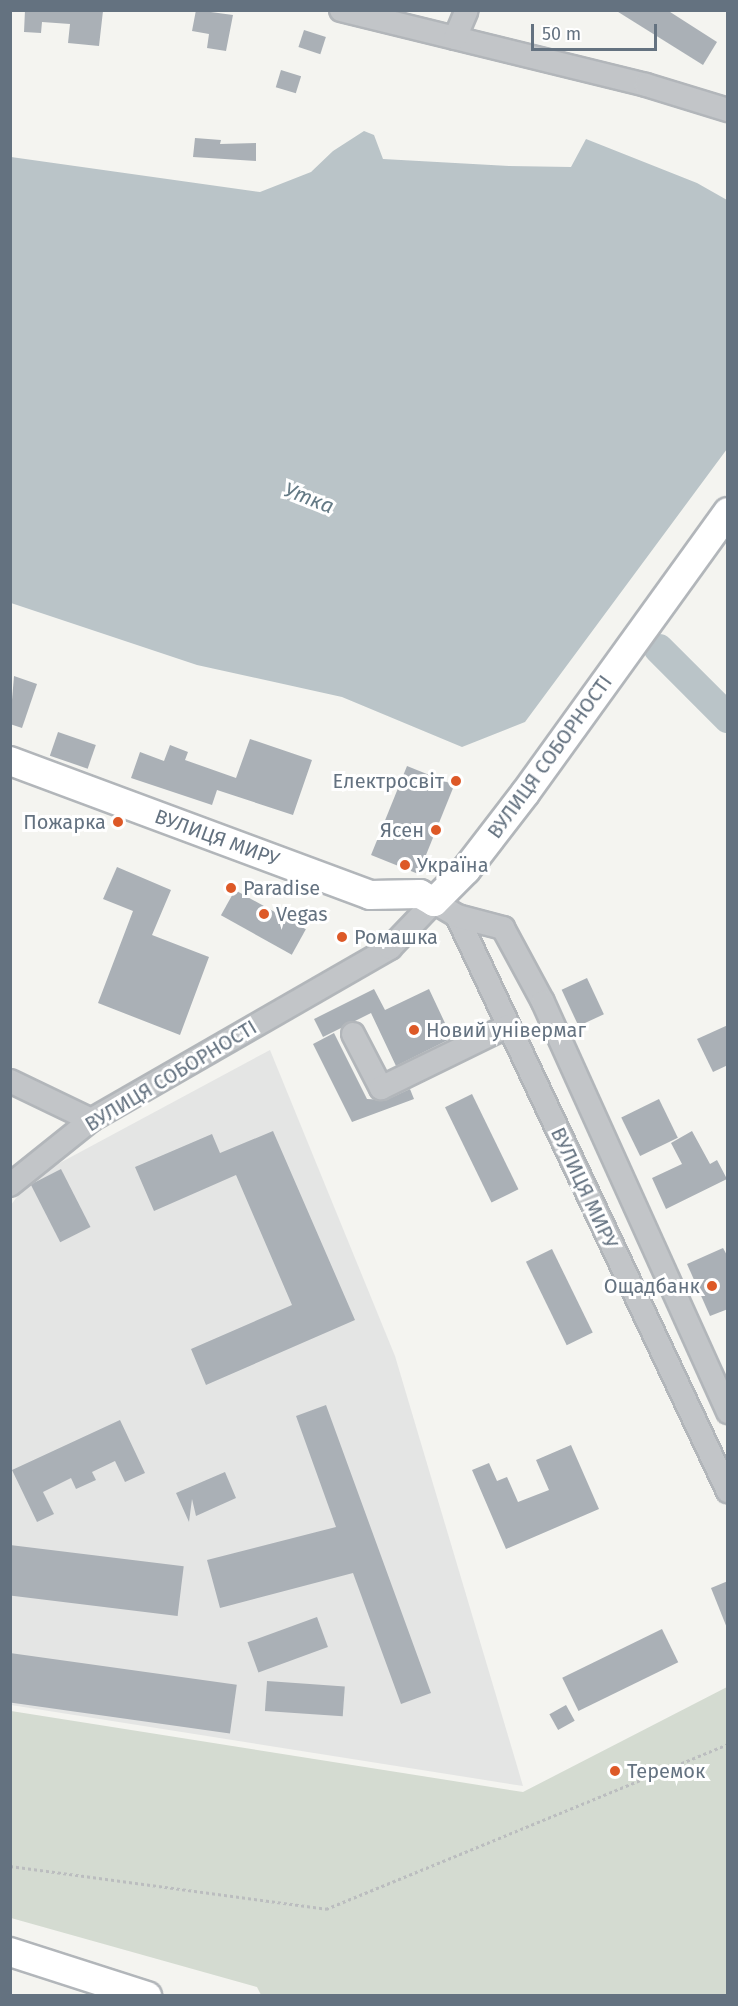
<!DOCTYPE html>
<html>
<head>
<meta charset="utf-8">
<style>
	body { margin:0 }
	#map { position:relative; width:738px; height:2006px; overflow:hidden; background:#f4f4f0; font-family:"Fira Sans",sans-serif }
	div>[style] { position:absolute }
	.built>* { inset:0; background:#e4e5e4 }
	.green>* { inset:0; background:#d4dbd1 }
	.water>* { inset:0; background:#bac4c8 }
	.river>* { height:30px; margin:-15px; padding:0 15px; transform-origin:15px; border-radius:15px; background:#bac4c8 }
	.building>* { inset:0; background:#aab0b6; transform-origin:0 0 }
	.path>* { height:3px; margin-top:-1.5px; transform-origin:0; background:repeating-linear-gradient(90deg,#bbbdbf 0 3px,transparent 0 6px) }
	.roads { filter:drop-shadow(2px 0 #b2b6ba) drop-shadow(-2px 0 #b2b6ba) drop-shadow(0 2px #b2b6ba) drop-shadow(0 -2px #b2b6ba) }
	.minor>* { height:22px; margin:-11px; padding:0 11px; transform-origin:11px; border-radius:11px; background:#c2c5c8 }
	.major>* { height:28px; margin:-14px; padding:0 14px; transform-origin:14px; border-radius:14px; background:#fff }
	.dots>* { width:16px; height:16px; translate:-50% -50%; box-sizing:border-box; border:3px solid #fff; border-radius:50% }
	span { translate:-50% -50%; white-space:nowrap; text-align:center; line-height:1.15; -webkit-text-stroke:6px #fff; paint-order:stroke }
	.street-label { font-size:20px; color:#647280 }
	.poi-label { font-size:20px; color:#647280 }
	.right { translate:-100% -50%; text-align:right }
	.left { translate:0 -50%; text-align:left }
	.water-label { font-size:21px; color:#647a85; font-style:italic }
	.frame { position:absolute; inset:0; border:12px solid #647280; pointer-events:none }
	.scale { position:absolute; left:531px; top:24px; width:126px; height:27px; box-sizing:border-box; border:3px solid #647280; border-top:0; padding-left:8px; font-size:18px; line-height:21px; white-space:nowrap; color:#647280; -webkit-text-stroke:4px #fff; paint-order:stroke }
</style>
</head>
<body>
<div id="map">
	<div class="built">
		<div style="clip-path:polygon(270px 1050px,395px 1356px,523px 1786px,11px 1705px,11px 1205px,30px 1179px)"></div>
	</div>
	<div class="green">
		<div style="clip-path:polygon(727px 1687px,727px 1995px,261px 1995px,257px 1987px,11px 1918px,11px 1711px,523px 1792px)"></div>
	</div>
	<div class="water">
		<div style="clip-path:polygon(364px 131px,374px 135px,383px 159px,509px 166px,571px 167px,586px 139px,697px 183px,727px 200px,727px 449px,525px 722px,462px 747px,342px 697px,197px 665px,11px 603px,11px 157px,260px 192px,311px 172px,333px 151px)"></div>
	</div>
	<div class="river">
		<div style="left:659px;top:649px;width:98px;rotate:45deg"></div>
	</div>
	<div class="building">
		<div style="clip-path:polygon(25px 10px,103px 11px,99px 46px,68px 43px,70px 24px,42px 22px,41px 33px,24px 32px)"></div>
		<div style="clip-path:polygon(196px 10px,233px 15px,226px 51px,207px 48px,209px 34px,192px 31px)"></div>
		<div style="clip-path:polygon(615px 10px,667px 10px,717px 42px,703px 65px)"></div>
		<div style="left:304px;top:30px;width:23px;height:18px;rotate:18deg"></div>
		<div style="left:281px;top:70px;width:21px;height:18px;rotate:17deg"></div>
		<div style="clip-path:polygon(195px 138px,221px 140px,220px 144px,256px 143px,256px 161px,193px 157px)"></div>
		<div style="clip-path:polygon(14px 676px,37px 684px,22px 728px,10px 724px)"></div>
		<div style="left:58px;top:732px;width:40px;height:25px;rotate:19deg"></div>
		<div style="clip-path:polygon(250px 739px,312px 760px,293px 815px,217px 790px,212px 805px,131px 778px,140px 752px,164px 761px,170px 745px,188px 752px,185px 760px,236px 778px)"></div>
		<div style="left:407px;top:766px;width:51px;height:96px;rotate:22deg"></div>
		<div style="clip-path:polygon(117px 867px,171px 890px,152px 935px,209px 957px,180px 1035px,98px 1003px,133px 911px,103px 899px)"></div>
		<div style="left:235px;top:890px;width:81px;height:29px;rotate:29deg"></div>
		<div style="left:587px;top:978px;width:40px;height:28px;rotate:65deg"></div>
		<div style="clip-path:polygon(374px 989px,385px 1010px,429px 989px,452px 1038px,396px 1066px,371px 1013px,323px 1037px,314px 1019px)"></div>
		<div style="clip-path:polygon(728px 1025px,728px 1065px,713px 1072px,697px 1039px)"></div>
		<div style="clip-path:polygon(334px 1033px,367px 1099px,386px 1100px,410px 1089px,414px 1099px,352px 1122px,313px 1044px)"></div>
		<div style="left:472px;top:1094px;width:106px;height:30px;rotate:64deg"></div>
		<div style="left:659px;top:1099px;width:43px;height:42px;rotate:64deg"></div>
		<div style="clip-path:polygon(273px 1131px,355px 1320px,206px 1385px,191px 1349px,292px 1305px,236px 1175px,154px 1211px,135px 1167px,212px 1134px,220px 1153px)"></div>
		<div style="clip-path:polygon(692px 1131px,710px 1164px,717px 1160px,727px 1179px,666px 1209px,652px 1178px,682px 1164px,671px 1143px)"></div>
		<div style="left:61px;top:1169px;width:65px;height:34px;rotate:63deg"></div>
		<div style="clip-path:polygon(723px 1248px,728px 1257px,728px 1309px,710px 1316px,687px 1264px)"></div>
		<div style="left:552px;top:1249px;width:93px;height:29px;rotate:64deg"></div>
		<div style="clip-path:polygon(326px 1405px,431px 1693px,401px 1704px,353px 1573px,220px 1608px,207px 1560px,336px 1527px,296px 1416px)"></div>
		<div style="clip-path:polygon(120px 1420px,145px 1473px,125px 1482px,115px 1461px,92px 1472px,96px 1480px,76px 1489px,71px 1478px,43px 1492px,54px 1514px,37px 1522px,12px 1470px)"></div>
		<div style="clip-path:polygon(571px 1445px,599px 1509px,506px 1549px,472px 1470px,489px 1463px,497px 1481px,507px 1477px,518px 1502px,549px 1490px,536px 1460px)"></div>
		<div style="clip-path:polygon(225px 1472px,236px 1498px,196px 1516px,192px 1499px,189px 1522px,176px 1493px)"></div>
		<div style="left:10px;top:1545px;width:175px;height:50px;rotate:7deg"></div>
		<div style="clip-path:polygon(728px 1581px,728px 1628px,727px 1628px,711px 1588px)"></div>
		<div style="left:317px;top:1617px;width:32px;height:74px;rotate:70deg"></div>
		<div style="left:662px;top:1629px;width:37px;height:111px;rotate:64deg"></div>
		<div style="left:10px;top:1653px;width:229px;height:49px;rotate:8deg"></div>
		<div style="left:267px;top:1681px;width:78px;height:30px;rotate:4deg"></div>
		<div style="left:566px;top:1705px;width:18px;height:19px;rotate:61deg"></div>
	</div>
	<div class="path">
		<div style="left:10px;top:1866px;width:319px;rotate:7.7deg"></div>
		<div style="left:326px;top:1909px;width:435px;rotate:-22.3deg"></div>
	</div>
	<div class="roads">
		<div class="minor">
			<div style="left:341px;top:10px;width:314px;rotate:13.8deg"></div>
			<div style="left:646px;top:85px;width:86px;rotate:17deg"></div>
			<div style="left:455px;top:38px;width:30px;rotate:-67deg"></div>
			<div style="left:457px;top:916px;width:636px;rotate:64.77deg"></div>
			<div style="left:353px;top:1034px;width:61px;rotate:62.6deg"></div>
			<div style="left:381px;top:1088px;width:141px;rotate:-26deg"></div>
			<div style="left:10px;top:1081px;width:90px;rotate:25.7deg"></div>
			<div style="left:10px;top:1185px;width:104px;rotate:-38.7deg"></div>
			<div style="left:91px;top:1120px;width:345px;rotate:-29.9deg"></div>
			<div style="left:390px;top:948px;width:64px;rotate:-46.3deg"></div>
			<div style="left:434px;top:902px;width:27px;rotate:31deg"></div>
			<div style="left:457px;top:916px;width:48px;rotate:14.6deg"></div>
			<div style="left:503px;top:928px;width:84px;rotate:61.6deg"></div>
			<div style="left:543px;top:1002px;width:450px;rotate:65.7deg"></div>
		</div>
		<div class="major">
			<div style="left:10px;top:761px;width:384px;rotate:20.4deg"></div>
			<div style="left:370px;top:895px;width:50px;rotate:-1.1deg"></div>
			<div style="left:420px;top:894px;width:16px;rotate:30deg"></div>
			<div style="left:434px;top:902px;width:45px;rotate:-45deg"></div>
			<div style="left:466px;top:870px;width:98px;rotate:-52.4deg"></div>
			<div style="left:526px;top:792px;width:345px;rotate:-54.2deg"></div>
			<div style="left:10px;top:1952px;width:144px;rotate:17.8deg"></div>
		</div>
	</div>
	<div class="dots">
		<div style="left:456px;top:781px;background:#dd5927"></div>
		<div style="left:118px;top:822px;background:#dd5927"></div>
		<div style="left:436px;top:830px;background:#dd5927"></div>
		<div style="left:405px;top:865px;background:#dd5927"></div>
		<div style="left:231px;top:888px;background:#dd5927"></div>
		<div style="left:264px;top:914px;background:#dd5927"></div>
		<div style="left:342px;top:937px;background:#dd5927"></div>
		<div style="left:414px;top:1030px;background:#dd5927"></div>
		<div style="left:712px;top:1286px;background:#dd5927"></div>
		<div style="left:615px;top:1771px;background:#dd5927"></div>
	</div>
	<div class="street-label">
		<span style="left:550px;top:757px;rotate:-54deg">ВУЛИЦЯ СОБОРНОСТІ</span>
		<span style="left:217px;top:838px;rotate:20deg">ВУЛИЦЯ МИРУ</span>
		<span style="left:171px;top:1076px;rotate:-31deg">ВУЛИЦЯ СОБОРНОСТІ</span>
		<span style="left:584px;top:1188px;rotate:65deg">ВУЛИЦЯ МИРУ</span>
	</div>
	<div class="poi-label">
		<span class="right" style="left:444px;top:781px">Електросвіт</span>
		<span class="right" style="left:106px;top:822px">Пожарка</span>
		<span class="right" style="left:424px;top:830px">Ясен</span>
		<span class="left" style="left:417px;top:865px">Україна</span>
		<span class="left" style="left:243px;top:888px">Paradise</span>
		<span class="left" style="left:276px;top:914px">Vegas</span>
		<span class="left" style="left:354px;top:937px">Ромашка</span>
		<span class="left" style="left:426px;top:1030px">Новий універмаг</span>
		<span class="right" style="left:700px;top:1286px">Ощадбанк</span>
		<span class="left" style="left:627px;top:1771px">Теремок</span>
	</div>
	<div class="water-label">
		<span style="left:309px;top:498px;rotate:21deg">Утка</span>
	</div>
	<div class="frame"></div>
	<div class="scale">50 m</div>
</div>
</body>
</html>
